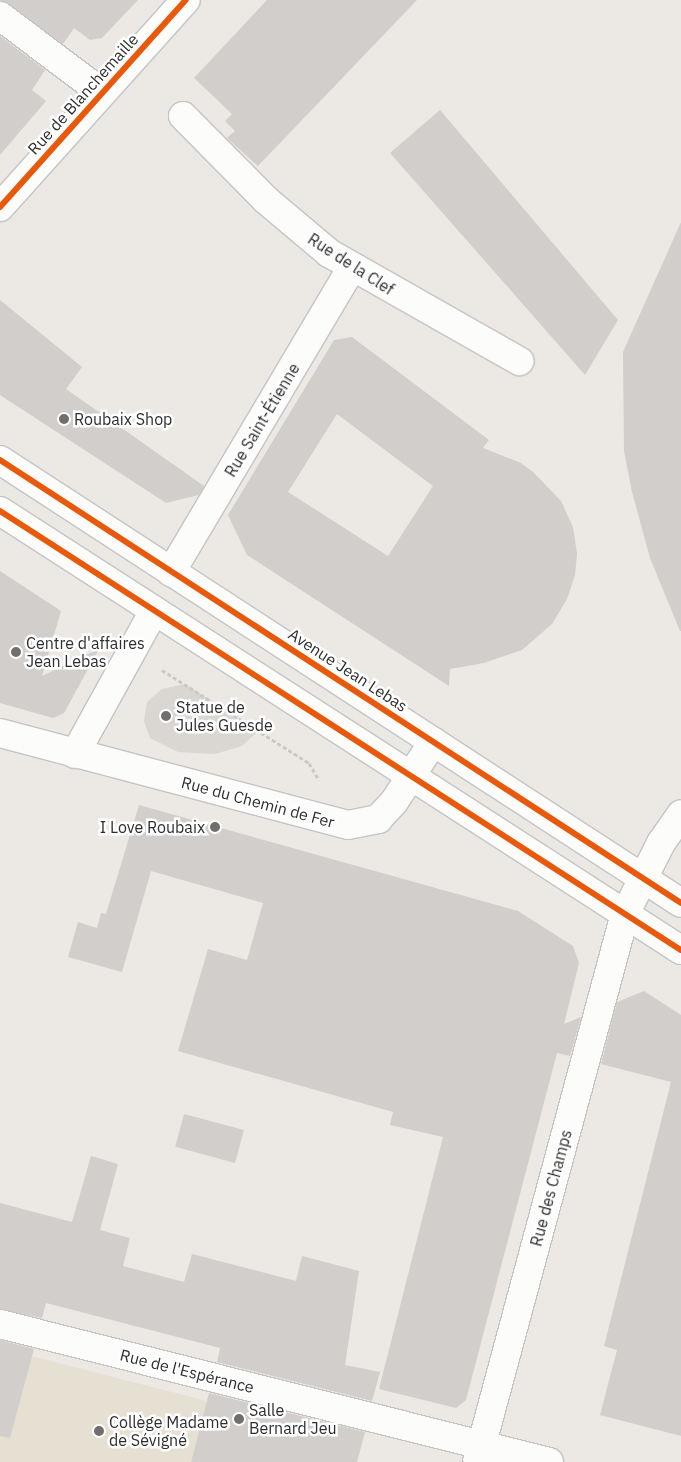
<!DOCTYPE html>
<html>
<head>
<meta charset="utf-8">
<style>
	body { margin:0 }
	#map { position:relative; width:681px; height:1462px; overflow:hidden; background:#ece8e4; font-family:"IBM Plex Sans",sans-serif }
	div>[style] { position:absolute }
	.education>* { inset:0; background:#e6e0d3 }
	.plaza>* { inset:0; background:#dad6d2 }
	.building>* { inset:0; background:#d1cecb; transform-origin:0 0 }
	.path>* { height:3px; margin-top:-1.5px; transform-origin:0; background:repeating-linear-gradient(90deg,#c9c9c8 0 4px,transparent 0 6.5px) }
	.roads { filter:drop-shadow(1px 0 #c5c4c5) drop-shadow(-1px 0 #c5c4c5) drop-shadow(0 1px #c5c4c5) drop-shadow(0 -1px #c5c4c5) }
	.minor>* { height:28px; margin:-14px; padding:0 14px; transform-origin:14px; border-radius:14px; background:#fcfcfb }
	.tertiary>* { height:28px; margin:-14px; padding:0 14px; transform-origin:14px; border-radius:14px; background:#fcfcfb }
	.secondary>* { height:28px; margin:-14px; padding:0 14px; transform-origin:14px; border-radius:14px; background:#fcfcfb }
	.cycleway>* { height:6px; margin:-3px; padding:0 3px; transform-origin:3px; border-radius:3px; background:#e8590c }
	.dots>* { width:14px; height:14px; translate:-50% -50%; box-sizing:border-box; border:2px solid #fff; border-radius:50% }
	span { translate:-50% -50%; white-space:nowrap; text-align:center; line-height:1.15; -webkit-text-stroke:5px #fff; paint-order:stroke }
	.street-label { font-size:16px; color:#2e2e2e }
	.poi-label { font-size:16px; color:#2e2e2e }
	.left { translate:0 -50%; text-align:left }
	.right { translate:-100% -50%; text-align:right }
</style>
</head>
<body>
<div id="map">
	<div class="education">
		<div style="clip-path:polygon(0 1348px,207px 1401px,191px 1462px,0 1462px)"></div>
	</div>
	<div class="plaza">
		<div style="clip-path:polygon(185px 684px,258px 731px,242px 746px,215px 754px,178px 752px,150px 738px,144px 721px,147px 702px,162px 689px)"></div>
	</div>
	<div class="building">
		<div style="clip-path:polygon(0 0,138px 0,102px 38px,90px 40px,74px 28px,63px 44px)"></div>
		<div style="clip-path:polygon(267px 0,417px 0,258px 166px,227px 138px,235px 131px,225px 121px,232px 114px,194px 78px)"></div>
		<div style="clip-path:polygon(0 36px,45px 70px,32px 90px,46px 101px,0 155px)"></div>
		<div style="clip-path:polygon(440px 110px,618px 320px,585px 375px,390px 153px)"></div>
		<div style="clip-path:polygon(681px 222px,681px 631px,680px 631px,650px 558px,632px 492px,624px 451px,623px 352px)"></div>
		<div style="clip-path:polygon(0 300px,82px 367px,66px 389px,204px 486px,199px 495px,166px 503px,0 395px)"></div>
		<div style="clip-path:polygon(evenodd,352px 337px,489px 440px,483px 448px,521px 463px,533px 472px,561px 501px,573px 527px,577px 554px,575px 575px,567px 599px,552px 624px,522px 650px,484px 663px,450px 669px,449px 686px,247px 555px,228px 515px,334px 340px,352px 337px,337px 414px,433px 486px,388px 556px,288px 492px,337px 414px)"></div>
		<div style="clip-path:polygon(0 571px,61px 611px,42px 676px,99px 649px,64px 713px,53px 718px,0 703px)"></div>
		<div style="clip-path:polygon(139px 805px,518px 911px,573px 946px,579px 963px,564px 1024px,581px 1017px,570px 1056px,557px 1053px,466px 1400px,456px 1408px,379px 1389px,443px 1137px,390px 1125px,393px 1112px,178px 1051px,208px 949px,247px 960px,263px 903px,151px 871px,122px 972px,68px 957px,78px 922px,97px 928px,101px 913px,106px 914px)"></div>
		<div style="clip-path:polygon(644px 991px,681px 1015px,681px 1436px,600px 1415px,617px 1350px,604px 1346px,671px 1082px,601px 1064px,617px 1002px)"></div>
		<div style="left:184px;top:1114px;width:62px;height:34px;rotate:15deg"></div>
		<div style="clip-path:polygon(91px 1156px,118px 1164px,100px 1230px,130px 1238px,123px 1266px,184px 1282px,192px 1254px,296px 1281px,302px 1256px,359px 1271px,345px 1365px,380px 1372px,372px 1401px,217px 1362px,220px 1348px,46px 1303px,42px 1318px,0 1309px,0 1203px,72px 1222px)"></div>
		<div style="clip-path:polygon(0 1340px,34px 1349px,10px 1438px,0 1436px)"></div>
		<div style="clip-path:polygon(209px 1393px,365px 1432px,357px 1462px,191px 1462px)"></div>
	</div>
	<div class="path">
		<div style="left:162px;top:670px;width:174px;rotate:32.3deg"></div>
		<div style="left:309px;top:763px;width:20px;rotate:60deg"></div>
	</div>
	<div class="roads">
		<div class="minor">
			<div style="left:0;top:16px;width:126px;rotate:37deg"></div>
			<div style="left:183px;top:116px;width:118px;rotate:45.3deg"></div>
			<div style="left:266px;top:200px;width:82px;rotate:40.1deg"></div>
			<div style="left:329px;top:253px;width:219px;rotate:29.6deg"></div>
			<div style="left:171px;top:572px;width:355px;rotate:-59.3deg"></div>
			<div style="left:0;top:733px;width:360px;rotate:14.8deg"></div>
			<div style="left:348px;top:825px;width:31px;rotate:-11deg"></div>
			<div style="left:378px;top:819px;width:23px;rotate:-47deg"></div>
			<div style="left:394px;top:802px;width:72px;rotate:-57deg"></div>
			<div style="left:75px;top:754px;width:163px;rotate:-61.1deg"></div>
			<div style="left:0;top:1324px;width:566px;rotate:14.11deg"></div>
			<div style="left:477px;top:1462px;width:568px;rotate:-74.89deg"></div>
			<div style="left:625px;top:914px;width:80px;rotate:-63.1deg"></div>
			<div style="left:661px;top:843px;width:35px;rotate:-55deg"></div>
		</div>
		<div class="tertiary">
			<div style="left:0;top:207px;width:278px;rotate:-48.1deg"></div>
		</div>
		<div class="secondary">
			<div style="left:0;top:460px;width:812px;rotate:33.04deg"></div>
			<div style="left:0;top:511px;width:810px;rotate:32.81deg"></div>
		</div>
	</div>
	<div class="cycleway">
		<div style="left:0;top:207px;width:278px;rotate:-48.1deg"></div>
		<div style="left:0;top:460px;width:812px;rotate:33.04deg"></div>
		<div style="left:0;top:511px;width:810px;rotate:32.81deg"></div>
	</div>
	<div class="dots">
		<div style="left:64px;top:419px;background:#706f6e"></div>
		<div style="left:16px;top:652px;background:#706f6e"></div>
		<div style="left:166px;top:716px;background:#706f6e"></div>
		<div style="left:215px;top:827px;background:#706f6e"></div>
		<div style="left:239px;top:1419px;background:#706f6e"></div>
		<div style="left:99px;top:1431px;background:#706f6e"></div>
	</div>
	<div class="street-label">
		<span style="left:83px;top:94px;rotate:-48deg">Rue de Blanchemaille</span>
		<span style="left:351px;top:264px;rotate:33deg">Rue de la Clef</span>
		<span style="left:262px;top:420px;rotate:-59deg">Rue Saint-Étienne</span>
		<span style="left:348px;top:670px;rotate:33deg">Avenue Jean Lebas</span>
		<span style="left:258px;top:802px;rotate:15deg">Rue du Chemin de Fer</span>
		<span style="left:551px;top:1188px;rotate:-75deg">Rue des Champs</span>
		<span style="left:187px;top:1371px;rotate:14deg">Rue de l'Espérance</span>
	</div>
	<div class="poi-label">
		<span class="left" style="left:74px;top:419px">Roubaix Shop</span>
		<span class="left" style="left:26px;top:652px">Centre d'affaires<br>Jean Lebas</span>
		<span class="left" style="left:176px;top:716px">Statue de<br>Jules Guesde</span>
		<span class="right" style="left:205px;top:827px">I Love Roubaix</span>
		<span class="left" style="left:249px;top:1419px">Salle<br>Bernard Jeu</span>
		<span class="left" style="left:109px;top:1431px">Collège Madame<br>de Sévigné</span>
	</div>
</div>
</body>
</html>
